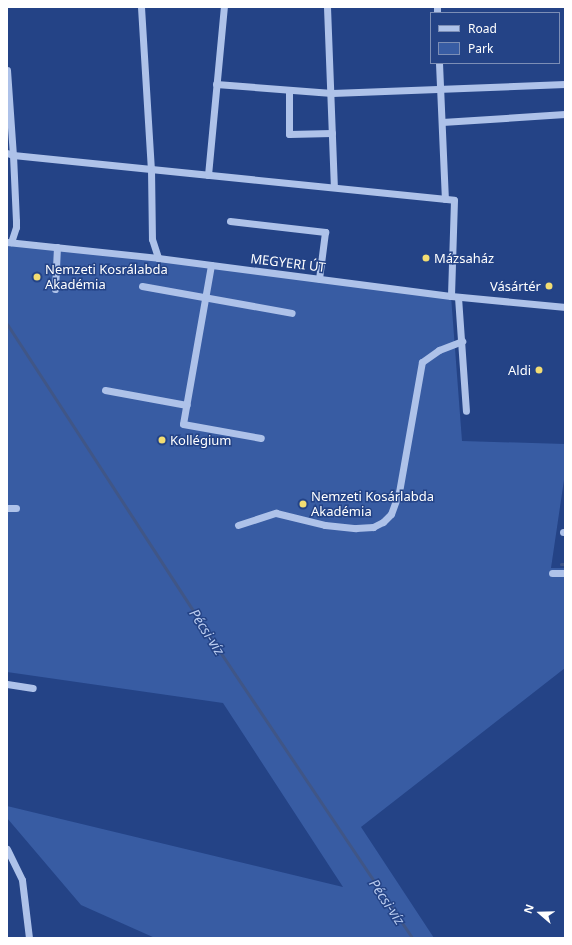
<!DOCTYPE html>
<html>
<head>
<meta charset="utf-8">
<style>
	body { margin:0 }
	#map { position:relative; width:572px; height:945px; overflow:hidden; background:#244386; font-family:"Noto Sans",sans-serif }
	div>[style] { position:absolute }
	.green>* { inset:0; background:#385ca3 }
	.stream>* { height:3px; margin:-1.5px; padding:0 1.5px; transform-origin:1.5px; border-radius:1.5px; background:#405687 }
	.minor>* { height:7px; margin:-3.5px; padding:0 3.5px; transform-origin:3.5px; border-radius:3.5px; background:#aec2e9 }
	.dots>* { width:11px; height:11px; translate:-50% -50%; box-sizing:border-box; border:2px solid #244386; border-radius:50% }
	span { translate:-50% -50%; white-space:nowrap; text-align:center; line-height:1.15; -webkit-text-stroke:3px #244386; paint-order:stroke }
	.poi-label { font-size:13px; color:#fff }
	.left { translate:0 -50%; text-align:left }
	.right { translate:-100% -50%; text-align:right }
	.street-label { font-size:13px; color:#fff }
	.water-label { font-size:14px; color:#baccf0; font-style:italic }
	.frame { position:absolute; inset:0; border:8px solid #fff; pointer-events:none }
	.legend { position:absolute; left:430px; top:12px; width:130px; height:52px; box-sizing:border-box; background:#244386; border:1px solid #7c8eb6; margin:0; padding:5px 7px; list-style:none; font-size:12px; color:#fff }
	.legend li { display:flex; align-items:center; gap:8px; height:20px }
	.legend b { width:20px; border:1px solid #7c8eb6 }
	.north { position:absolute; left:520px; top:893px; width:40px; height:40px; -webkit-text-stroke:3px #244386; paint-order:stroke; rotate:290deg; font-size:11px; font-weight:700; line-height:16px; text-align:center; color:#fff }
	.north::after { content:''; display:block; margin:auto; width:14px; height:18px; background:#fff; clip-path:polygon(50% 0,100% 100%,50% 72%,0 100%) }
</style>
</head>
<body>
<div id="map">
	<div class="green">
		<div style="clip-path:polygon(7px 244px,158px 258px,451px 296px,462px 441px,565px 444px,565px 473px,551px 568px,565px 568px,565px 668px,361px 827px,434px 938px,155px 938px,81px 905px,7px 818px,7px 806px,343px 887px,223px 703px,7px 672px)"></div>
	</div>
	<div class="stream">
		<div style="left:7px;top:324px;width:373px;rotate:57deg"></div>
		<div style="left:210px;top:637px;width:362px;rotate:56.1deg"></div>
		<div style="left:561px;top:564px;width:4px"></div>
	</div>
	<div class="minor">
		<div style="left:141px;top:7px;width:162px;rotate:86.5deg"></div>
		<div style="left:151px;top:169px;width:70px;rotate:89.2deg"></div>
		<div style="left:152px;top:239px;width:20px;rotate:72deg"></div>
		<div style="left:327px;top:7px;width:180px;rotate:87.8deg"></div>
		<div style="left:437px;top:7px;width:6px;rotate:90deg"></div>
		<div style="left:439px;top:63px;width:136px;rotate:87.5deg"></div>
		<div style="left:7px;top:70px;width:85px;rotate:86deg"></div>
		<div style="left:13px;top:155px;width:443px;rotate:5.8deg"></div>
		<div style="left:454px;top:200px;width:96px;rotate:91.8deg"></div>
		<div style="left:216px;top:84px;width:116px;rotate:4.4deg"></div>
		<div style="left:332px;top:93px;width:233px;rotate:-2.2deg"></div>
		<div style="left:289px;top:90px;width:44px;rotate:90deg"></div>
		<div style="left:289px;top:134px;width:43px;rotate:-1.3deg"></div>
		<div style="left:442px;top:122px;width:123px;rotate:-3.7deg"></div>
		<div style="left:7px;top:153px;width:6px;rotate:18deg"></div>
		<div style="left:13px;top:155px;width:66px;rotate:87.4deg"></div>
		<div style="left:16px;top:221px;width:6px;rotate:90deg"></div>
		<div style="left:16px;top:227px;width:16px;rotate:108deg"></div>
		<div style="left:208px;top:175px;width:169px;rotate:-84.6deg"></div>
		<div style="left:230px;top:221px;width:96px;rotate:6.6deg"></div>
		<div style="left:325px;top:232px;width:47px;rotate:97.3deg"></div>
		<div style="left:7px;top:242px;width:152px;rotate:6deg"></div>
		<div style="left:158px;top:258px;width:295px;rotate:7.4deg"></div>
		<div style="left:451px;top:296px;width:115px;rotate:5.5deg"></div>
		<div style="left:211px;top:265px;width:161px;rotate:100deg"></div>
		<div style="left:183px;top:424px;width:79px;rotate:10.2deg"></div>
		<div style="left:142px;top:286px;width:152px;rotate:10.2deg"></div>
		<div style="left:55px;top:289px;width:42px;rotate:-87.3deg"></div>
		<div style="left:458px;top:297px;width:114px;rotate:86deg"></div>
		<div style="left:105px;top:390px;width:83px;rotate:10.4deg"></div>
		<div style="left:7px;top:508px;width:9px"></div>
		<div style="left:238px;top:525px;width:40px;rotate:-18deg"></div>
		<div style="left:276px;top:513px;width:50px;rotate:13.8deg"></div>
		<div style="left:325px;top:525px;width:31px;rotate:6deg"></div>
		<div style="left:356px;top:528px;width:17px;rotate:-3deg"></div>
		<div style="left:373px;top:527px;width:11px;rotate:-27deg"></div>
		<div style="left:383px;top:522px;width:11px;rotate:-45deg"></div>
		<div style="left:391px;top:514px;width:23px;rotate:-70deg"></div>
		<div style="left:399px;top:492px;width:132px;rotate:-80deg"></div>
		<div style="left:422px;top:362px;width:21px;rotate:-35deg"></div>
		<div style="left:439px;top:350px;width:25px;rotate:-21deg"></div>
		<div style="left:563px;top:532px;width:2px"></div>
		<div style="left:552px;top:573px;width:13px"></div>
		<div style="left:7px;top:684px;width:26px;rotate:9deg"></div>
		<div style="left:7px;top:849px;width:34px;rotate:64deg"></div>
		<div style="left:22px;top:880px;width:58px;rotate:83.1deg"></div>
	</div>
	<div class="dots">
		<div style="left:426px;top:258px;background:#f3dd72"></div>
		<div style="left:37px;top:277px;background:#f3dd72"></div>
		<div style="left:549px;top:286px;background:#f3dd72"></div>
		<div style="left:539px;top:370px;background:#f3dd72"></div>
		<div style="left:162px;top:440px;background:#f3dd72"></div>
		<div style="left:303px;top:504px;background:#f3dd72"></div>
	</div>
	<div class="poi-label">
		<span class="left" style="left:434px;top:258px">Mázsaház</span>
		<span class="left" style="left:45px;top:277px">Nemzeti Kosrálabda<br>Akadémia</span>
		<span class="right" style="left:541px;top:286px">Vásártér</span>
		<span class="right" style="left:531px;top:370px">Aldi</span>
		<span class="left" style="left:170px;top:440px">Kollégium</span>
		<span class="left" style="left:311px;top:504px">Nemzeti Kosárlabda<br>Akadémia</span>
	</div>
	<div class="street-label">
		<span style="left:288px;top:263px;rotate:7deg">MEGYERI ÚT</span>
	</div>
	<div class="water-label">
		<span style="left:207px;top:632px;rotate:57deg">Pécsi-víz</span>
		<span style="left:387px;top:902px;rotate:56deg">Pécsi-víz</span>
	</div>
	<div class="frame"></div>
	<ul class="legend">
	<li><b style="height:5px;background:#aec2e9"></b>Road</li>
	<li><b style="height:11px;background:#385ca3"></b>Park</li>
	</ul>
	<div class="north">N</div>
</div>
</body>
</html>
